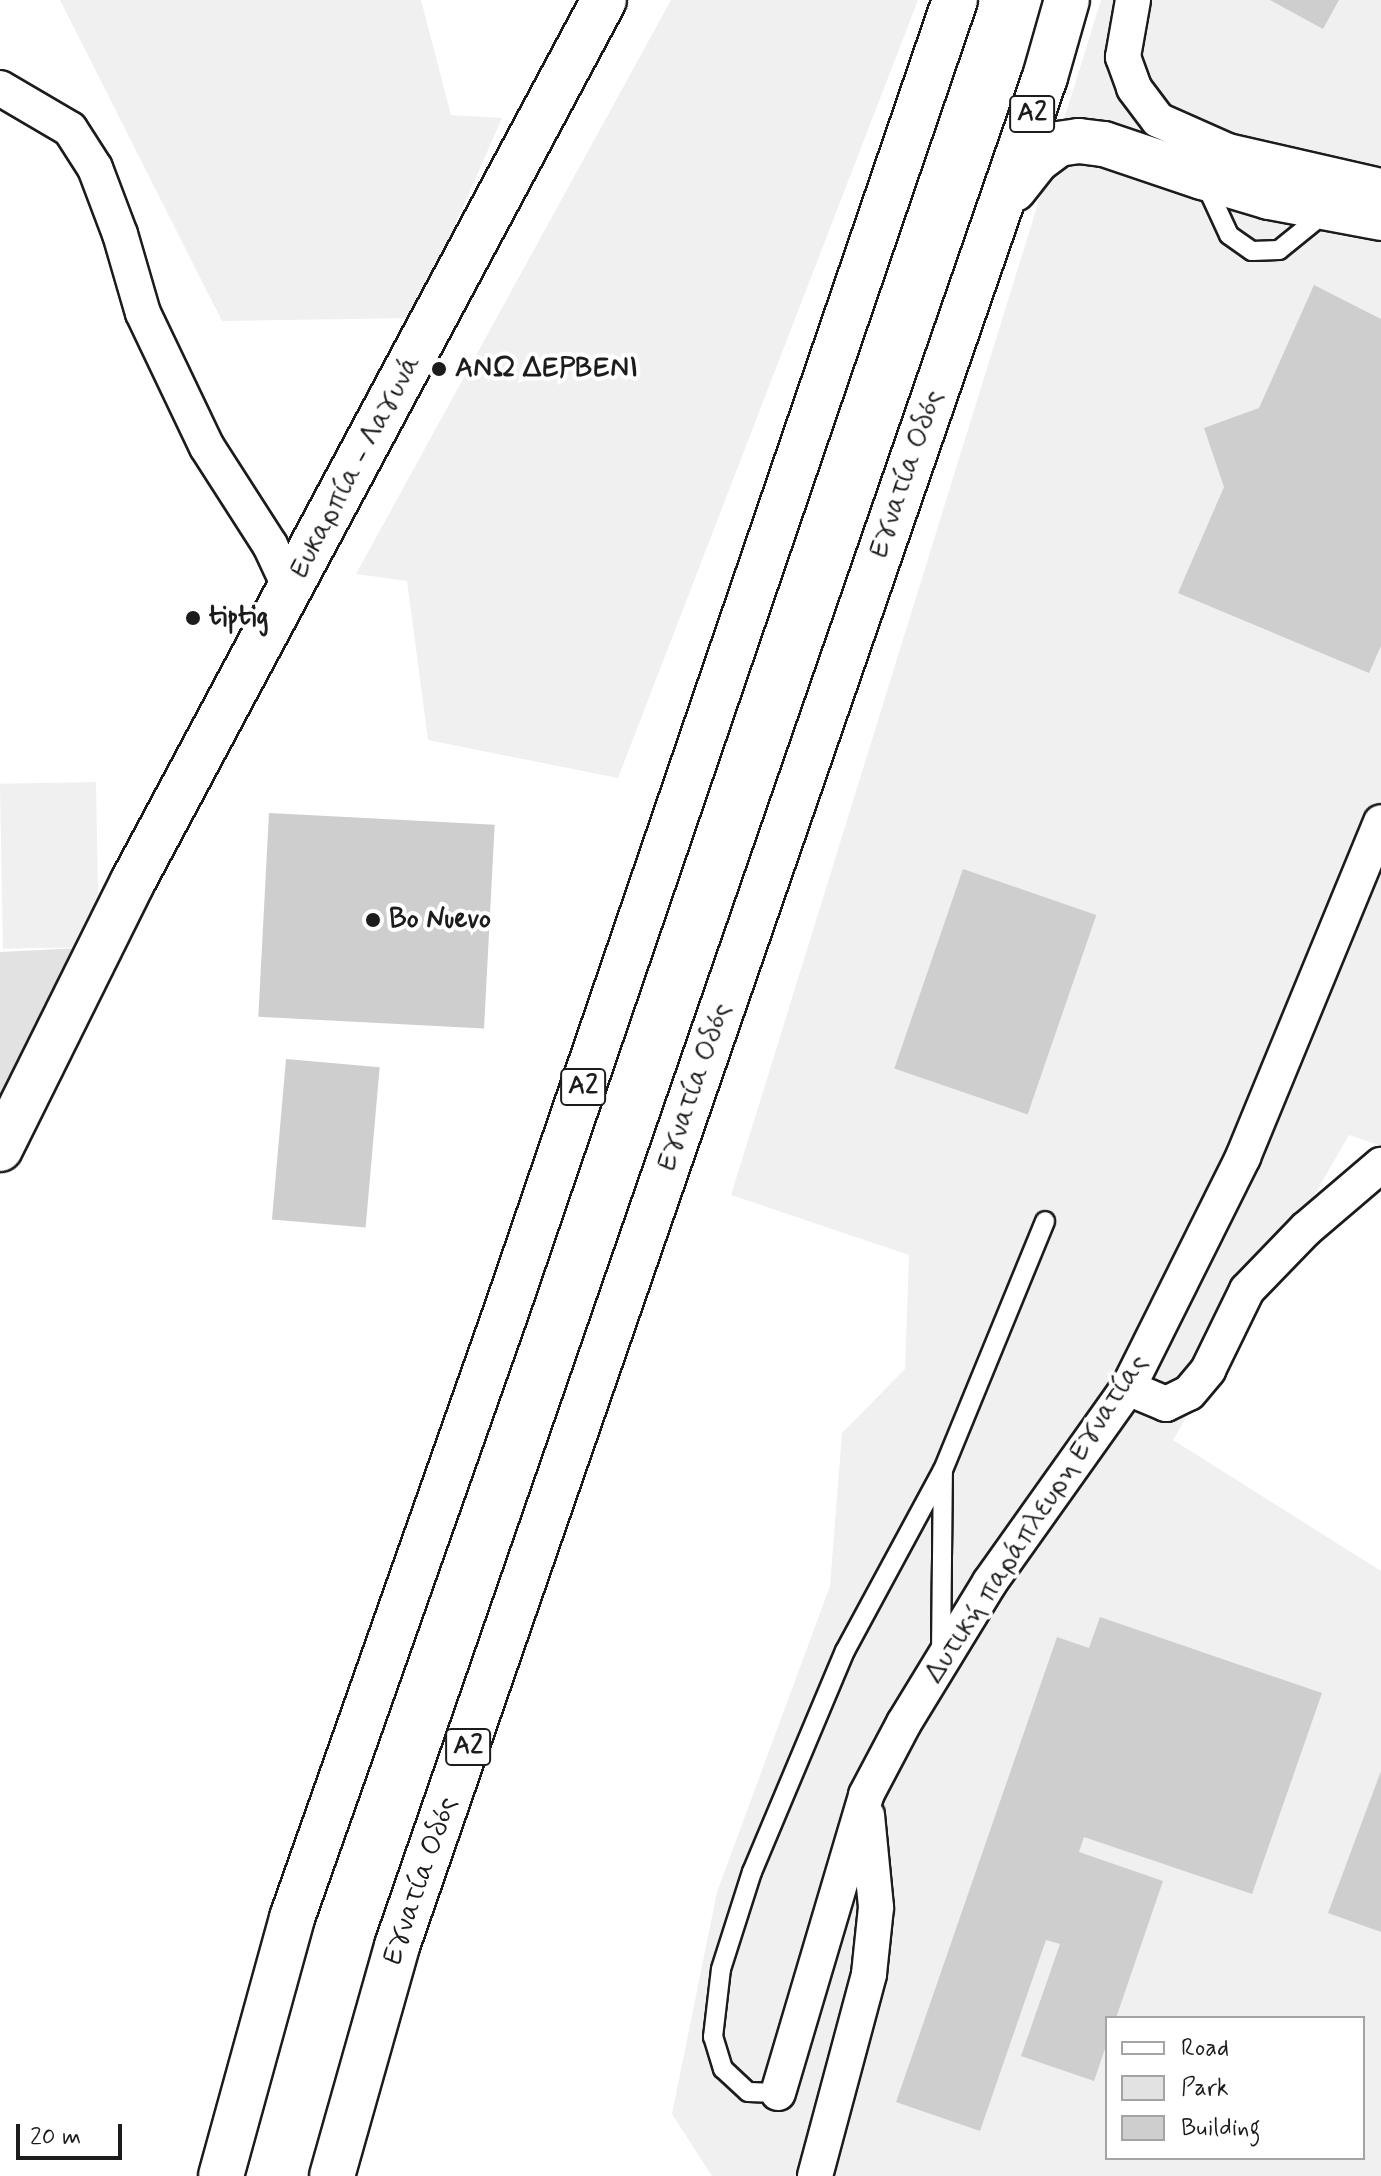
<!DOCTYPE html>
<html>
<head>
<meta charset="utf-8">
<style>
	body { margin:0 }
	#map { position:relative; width:1381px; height:2176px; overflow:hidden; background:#fff; font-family:Mynerve,sans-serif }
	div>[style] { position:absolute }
	.built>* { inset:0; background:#f0f0f0; transform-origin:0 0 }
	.green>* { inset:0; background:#e2e2e2 }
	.building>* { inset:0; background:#cecece; transform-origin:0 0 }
	.roads { filter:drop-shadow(2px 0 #1c1c1c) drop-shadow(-2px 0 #1c1c1c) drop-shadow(0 2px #1c1c1c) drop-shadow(0 -2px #1c1c1c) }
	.service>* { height:18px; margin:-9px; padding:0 9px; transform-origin:9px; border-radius:9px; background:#fff }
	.minor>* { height:34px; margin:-17px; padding:0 17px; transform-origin:17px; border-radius:17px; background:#fff }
	.tertiary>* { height:44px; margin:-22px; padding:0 22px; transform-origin:22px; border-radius:22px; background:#fff }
	.motorway>* { height:44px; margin:-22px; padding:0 22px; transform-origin:22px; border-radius:22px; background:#fff }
	.dots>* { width:22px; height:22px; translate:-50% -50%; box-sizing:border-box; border:4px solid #fff; border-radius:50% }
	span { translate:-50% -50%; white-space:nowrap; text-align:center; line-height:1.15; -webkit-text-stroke:8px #fff; paint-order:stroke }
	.shield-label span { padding:2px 6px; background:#fff; border:2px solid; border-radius:6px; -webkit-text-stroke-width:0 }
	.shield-label { font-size:26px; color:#1c1c1c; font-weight:700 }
	.poi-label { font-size:28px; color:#1c1c1c; font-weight:700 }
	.left { translate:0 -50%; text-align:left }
	.street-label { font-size:28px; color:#1c1c1c }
	.legend { position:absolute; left:1105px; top:2016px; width:260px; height:144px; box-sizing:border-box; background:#fff; border:2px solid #a4a4a4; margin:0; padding:10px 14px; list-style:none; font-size:24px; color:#1c1c1c }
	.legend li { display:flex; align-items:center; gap:16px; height:40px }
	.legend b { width:40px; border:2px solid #a4a4a4 }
	.scale { position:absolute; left:16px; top:2124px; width:106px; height:36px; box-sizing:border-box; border:4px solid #1c1c1c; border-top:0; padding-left:10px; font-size:24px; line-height:28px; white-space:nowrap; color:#1c1c1c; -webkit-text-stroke:6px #fff; paint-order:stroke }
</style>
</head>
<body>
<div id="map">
	<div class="built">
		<div style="clip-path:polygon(60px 0,421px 0,451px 115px,502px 118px,414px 318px,222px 321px)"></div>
		<div style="clip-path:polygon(671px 0,918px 0,618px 778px,428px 740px,407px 581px,356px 574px)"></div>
		<div style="clip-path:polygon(evenodd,1101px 0,1381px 0,1381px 1146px,1349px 1135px,1173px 1440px,1381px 1571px,1381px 2176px,712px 2176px,672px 2114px,717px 1892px,830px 1586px,842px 1433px,905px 1369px,909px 1255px,731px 1195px,1101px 0,1107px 2018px,1363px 2018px,1363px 2158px,1107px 2158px,1107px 2018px)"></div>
		<div style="left:96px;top:782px;width:165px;height:96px;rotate:89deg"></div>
	</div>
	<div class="green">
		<div style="clip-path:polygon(100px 947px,0 1149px,0 952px)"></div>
	</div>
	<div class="building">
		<div style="clip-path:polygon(1270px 0,1339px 0,1323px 29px)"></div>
		<div style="clip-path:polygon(1314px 285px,1381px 319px,1381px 646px,1369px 673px,1178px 593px,1224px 487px,1204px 428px,1259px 408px)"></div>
		<div style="left:269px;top:813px;width:226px;height:204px;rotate:3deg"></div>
		<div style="left:963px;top:869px;width:141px;height:211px;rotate:19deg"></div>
		<div style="left:286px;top:1059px;width:94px;height:161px;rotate:5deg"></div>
		<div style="clip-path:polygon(1100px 1617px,1322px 1693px,1252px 1894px,1084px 1837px,1079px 1852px,1163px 1881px,1116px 2018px,1107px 2018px,1107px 2043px,1094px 2081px,1021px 2056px,1060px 1944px,1046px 1940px,980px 2131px,896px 2102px,1057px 1637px,1089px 1648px)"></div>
		<div style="clip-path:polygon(1381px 1771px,1381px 1932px,1328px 1913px)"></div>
	</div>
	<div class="roads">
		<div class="service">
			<div style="left:1205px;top:183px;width:57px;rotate:65.2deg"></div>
			<div style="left:1229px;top:235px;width:28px;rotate:35deg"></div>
			<div style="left:1252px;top:251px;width:27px;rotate:-2deg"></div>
			<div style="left:1279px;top:250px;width:62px;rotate:-39.1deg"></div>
			<div style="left:941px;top:1653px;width:183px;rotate:-89.4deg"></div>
			<div style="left:943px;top:1470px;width:269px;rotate:-67.7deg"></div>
			<div style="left:778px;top:2093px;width:30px;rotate:-178deg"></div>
			<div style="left:748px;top:2092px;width:34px;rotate:-137deg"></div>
			<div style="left:723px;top:2069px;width:34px;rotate:-107deg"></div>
			<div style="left:713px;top:2037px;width:68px;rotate:-83.3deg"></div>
			<div style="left:721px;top:1969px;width:102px;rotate:-72.3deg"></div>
			<div style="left:752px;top:1872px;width:240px;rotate:-67.2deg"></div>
			<div style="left:845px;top:1651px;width:206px;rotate:-61.6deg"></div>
		</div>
		<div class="minor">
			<div style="left:1133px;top:0;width:58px;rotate:100deg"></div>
			<div style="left:1123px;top:57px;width:33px;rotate:70deg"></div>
			<div style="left:1134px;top:88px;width:40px;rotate:53deg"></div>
			<div style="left:1158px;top:120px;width:77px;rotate:23.9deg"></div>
			<div style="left:1228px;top:151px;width:157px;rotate:12.9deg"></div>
			<div style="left:0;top:88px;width:81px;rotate:30.4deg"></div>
			<div style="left:70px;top:129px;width:46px;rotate:57.3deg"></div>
			<div style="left:95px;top:168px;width:71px;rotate:69.3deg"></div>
			<div style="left:120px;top:234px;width:82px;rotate:73.8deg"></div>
			<div style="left:143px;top:313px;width:148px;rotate:64.5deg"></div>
			<div style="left:207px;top:447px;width:117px;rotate:57.3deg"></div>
			<div style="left:270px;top:545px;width:50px;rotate:65deg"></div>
			<div style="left:1128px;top:1388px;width:41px;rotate:22.8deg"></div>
			<div style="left:1166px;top:1404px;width:25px;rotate:-26deg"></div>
			<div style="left:1189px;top:1393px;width:30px;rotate:-50deg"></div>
			<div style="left:1208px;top:1370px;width:89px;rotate:-64deg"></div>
			<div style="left:1247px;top:1290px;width:85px;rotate:-46deg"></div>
			<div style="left:1306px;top:1229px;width:99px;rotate:-40.5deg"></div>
			<div style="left:778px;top:2093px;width:311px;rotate:-73.5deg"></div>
			<div style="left:866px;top:1795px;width:81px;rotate:-62.2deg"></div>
			<div style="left:904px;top:1723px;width:165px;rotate:-58.6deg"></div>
			<div style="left:990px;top:1582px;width:238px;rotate:-54.6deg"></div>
			<div style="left:1128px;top:1388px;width:258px;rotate:-63.5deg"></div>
			<div style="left:1243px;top:1157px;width:362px;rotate:-67.6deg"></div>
			<div style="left:815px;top:2176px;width:209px;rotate:-75deg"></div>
			<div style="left:869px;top:1974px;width:67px;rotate:-84deg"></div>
			<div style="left:876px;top:1907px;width:92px;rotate:-95.6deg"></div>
		</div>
		<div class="tertiary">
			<div style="left:1202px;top:177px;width:70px;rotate:16.6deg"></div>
			<div style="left:1269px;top:197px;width:114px;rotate:10.6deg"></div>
			<div style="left:0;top:1149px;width:297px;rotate:-63.6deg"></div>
			<div style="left:132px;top:883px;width:1001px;rotate:-61.87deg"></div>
		</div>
		<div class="motorway">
			<div style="left:1014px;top:189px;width:37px;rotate:-52deg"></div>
			<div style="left:1037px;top:160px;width:26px;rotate:-37deg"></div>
			<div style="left:1058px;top:144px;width:21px;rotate:-8deg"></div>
			<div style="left:1079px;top:141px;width:25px;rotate:7deg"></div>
			<div style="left:1104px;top:144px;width:103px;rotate:18.6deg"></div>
			<div style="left:221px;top:2176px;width:268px;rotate:-74.6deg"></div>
			<div style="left:292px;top:1918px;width:640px;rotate:-70.55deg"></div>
			<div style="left:505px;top:1315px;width:1390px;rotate:-71.11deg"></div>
			<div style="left:332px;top:2176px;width:239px;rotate:-74.2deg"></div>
			<div style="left:397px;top:1946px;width:1978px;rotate:-70.88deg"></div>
			<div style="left:1045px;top:77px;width:80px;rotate:-74.1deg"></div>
		</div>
	</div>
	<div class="dots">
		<div style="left:439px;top:369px;background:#1c1c1c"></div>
		<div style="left:193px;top:618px;background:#1c1c1c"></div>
		<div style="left:373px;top:920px;background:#1c1c1c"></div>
	</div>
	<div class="shield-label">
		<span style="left:1032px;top:114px">Α2</span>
		<span style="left:583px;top:1087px">Α2</span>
		<span style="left:468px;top:1747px">Α2</span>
	</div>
	<div class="poi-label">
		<span class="left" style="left:455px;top:369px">ΑΝΩ ΔΕΡΒΕΝΙ</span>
		<span class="left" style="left:209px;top:618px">tiptig</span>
		<span class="left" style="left:389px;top:920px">Bo Nuevo</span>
	</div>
	<div class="street-label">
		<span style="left:356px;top:467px;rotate:-62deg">Ευκαρπία - Λαγυνά</span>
		<span style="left:907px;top:474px;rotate:-71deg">Εγνατία Οδός</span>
		<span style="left:695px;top:1087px;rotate:-71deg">Εγνατία Οδός</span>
		<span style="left:1037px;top:1519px;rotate:-57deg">Δυτική παράπλευρη Εγνατίας</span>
		<span style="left:421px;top:1881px;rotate:-71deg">Εγνατία Οδός</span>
	</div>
	<ul class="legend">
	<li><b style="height:10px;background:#fff"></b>Road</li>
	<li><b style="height:22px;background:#e2e2e2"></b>Park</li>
	<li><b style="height:22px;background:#cecece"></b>Building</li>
	</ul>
	<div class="scale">20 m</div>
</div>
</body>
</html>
